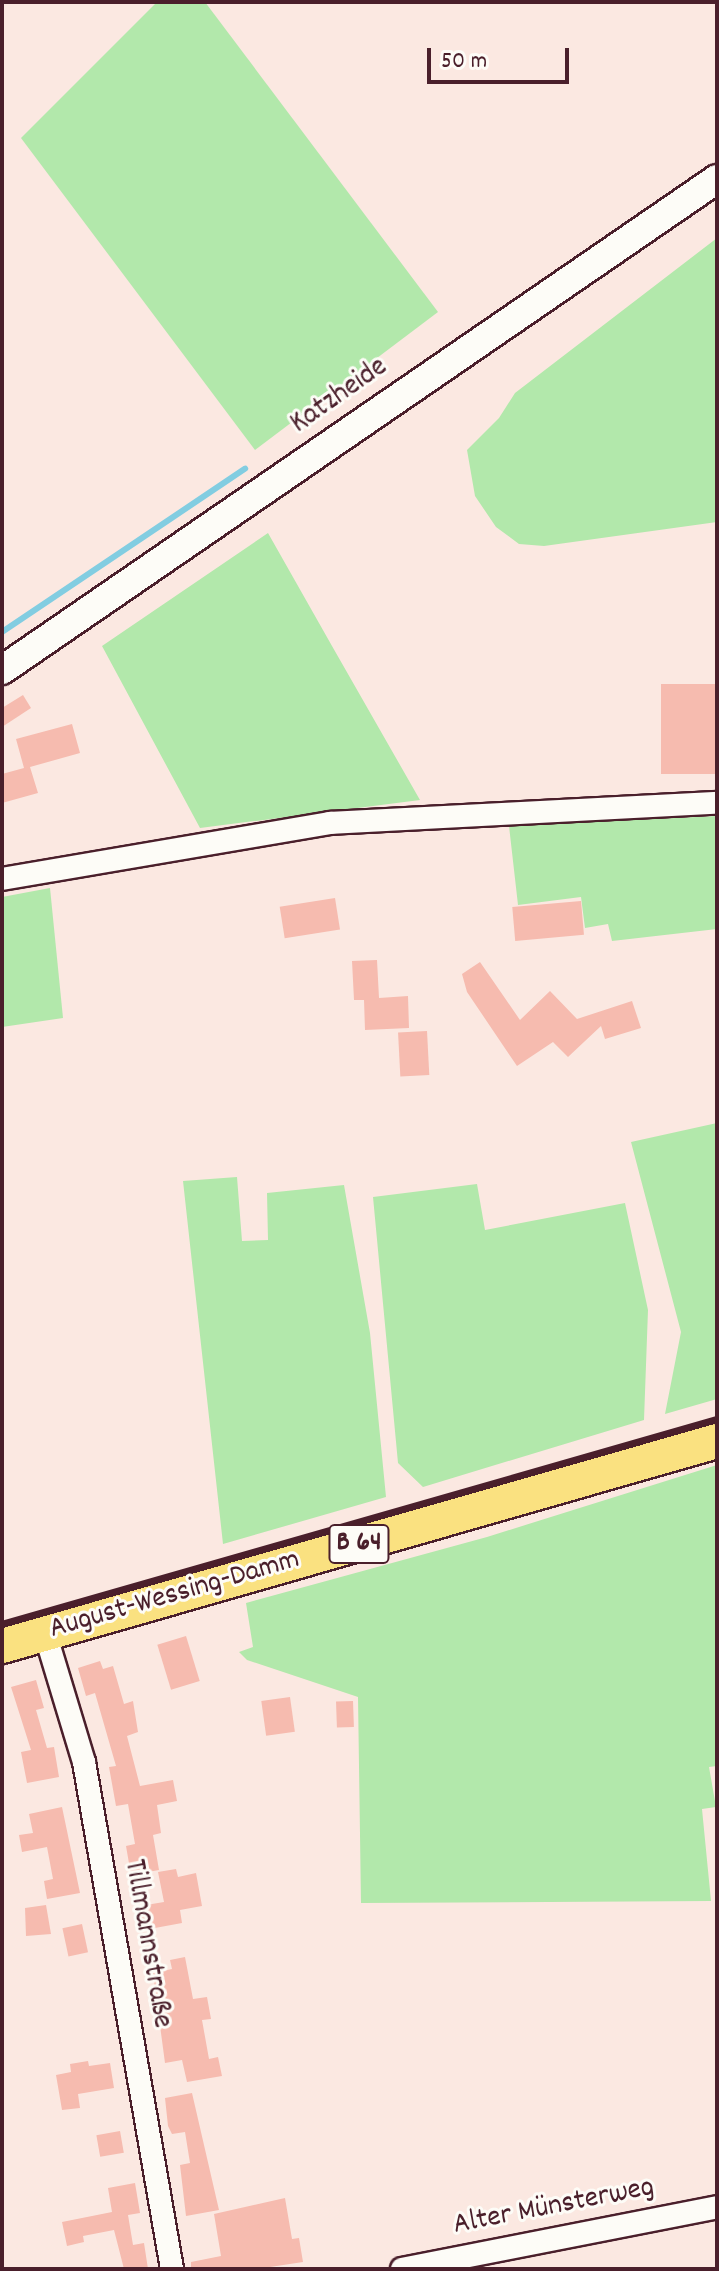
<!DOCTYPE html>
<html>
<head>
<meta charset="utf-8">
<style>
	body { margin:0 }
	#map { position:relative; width:719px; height:2271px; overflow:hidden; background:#fbe8e1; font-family:Dekko,sans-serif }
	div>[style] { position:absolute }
	.green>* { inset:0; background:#b2e8ab }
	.stream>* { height:6px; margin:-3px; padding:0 3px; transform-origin:3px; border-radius:3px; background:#82cde1 }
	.building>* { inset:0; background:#f6bbaf; transform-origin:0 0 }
	.roads { filter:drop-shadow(2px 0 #4a1f2b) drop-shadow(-2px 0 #4a1f2b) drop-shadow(0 2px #4a1f2b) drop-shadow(0 -2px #4a1f2b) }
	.minor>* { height:22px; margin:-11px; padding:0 11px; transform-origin:11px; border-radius:11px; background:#fdfcf7 }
	.tertiary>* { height:28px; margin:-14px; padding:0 14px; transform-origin:14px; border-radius:14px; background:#fdfcf7 }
	.primary>* { height:34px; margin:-17px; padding:0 17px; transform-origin:17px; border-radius:17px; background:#fae180 }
	.rail>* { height:6px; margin:-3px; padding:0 3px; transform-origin:3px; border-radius:3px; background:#4a1f2b }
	span { translate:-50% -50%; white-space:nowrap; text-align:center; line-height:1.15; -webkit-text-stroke:6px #fdfcf7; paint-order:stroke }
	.shield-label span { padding:2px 6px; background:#fdfcf7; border:2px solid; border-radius:6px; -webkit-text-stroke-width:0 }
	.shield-label { font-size:28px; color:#4a1f2b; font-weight:700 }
	.street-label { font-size:30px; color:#4a1f2b }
	.frame { position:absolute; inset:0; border:4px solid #4a1f2b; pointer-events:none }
	.scale { position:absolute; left:427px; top:48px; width:142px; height:36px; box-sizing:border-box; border:4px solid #4a1f2b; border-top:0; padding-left:10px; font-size:24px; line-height:28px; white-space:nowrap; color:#4a1f2b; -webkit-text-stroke:6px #fdfcf7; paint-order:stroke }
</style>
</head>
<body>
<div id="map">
	<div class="green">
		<div style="clip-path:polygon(157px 2px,205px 2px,438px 312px,255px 450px,21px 138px)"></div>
		<div style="clip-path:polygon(717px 238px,717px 522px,544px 546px,519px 544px,496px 527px,475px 496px,467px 450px,499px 418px,515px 393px)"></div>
		<div style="clip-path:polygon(268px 533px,332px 646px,420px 800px,200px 828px,102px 646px)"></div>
		<div style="clip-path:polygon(717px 816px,717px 929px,612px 941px,608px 924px,585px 928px,581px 897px,518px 905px,509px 826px)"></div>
		<div style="clip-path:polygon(50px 888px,63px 1018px,2px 1027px,2px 897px)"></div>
		<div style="clip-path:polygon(717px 1123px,717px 1399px,665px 1414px,681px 1332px,631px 1142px)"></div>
		<div style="clip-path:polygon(237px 1177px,242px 1241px,268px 1240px,267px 1193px,344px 1185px,370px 1333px,386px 1497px,223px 1544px,183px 1181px)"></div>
		<div style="clip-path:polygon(477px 1184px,485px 1230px,625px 1203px,648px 1310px,644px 1420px,423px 1487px,398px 1463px,373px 1197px)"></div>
		<div style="clip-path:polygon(717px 1465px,717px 1766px,709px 1767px,716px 1807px,702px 1809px,711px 1901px,361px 1903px,358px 1697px,247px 1660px,239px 1652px,253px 1647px,246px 1603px,487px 1537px)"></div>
	</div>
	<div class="stream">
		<div style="left:2px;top:632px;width:293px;rotate:-33.9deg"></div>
	</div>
	<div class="building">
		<div style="left:717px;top:684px;width:90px;height:56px;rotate:90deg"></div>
		<div style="clip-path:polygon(23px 695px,31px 708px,2px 727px,2px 708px)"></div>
		<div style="clip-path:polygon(72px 724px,80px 753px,30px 767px,38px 793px,2px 803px,2px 774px,24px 768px,16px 739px)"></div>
		<div style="left:335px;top:898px;width:32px;height:56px;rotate:81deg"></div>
		<div style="left:581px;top:901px;width:34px;height:69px;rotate:85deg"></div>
		<div style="clip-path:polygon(377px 960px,379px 998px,408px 996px,409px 1028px,365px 1030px,364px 1000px,354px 1000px,352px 961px)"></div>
		<div style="clip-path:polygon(480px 962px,520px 1020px,550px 991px,577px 1019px,632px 1001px,641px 1028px,605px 1039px,601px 1026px,568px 1057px,553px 1042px,517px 1066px,467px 992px,462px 974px)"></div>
		<div style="left:427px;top:1031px;width:44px;height:29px;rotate:87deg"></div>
		<div style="left:186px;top:1636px;width:47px;height:30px;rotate:73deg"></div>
		<div style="clip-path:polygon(100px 1661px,103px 1669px,113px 1666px,124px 1704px,133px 1701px,138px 1732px,127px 1736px,140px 1786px,173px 1780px,177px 1801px,157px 1805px,161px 1833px,153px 1835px,159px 1870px,131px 1875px,126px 1846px,135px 1844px,128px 1804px,116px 1806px,109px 1767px,116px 1766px,95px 1693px,86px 1696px,78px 1668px)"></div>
		<div style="clip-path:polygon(36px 1680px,44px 1708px,36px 1710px,47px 1748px,54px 1747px,59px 1777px,27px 1783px,21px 1752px,31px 1750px,11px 1687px)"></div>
		<div style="left:290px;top:1697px;width:35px;height:29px;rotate:82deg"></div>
		<div style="left:353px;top:1701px;width:26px;height:17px;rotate:88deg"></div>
		<div style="clip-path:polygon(62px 1807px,80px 1893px,47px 1899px,44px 1881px,53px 1879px,47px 1847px,22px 1852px,19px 1835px,33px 1833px,29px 1814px)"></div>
		<div style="clip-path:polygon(176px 1869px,178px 1877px,196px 1873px,202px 1906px,180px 1910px,182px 1923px,144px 1930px,140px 1906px,164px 1902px,158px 1872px)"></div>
		<div style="clip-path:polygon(46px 1905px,51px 1934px,26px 1936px,25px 1908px)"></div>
		<div style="left:82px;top:1924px;width:29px;height:20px;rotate:78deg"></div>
		<div style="clip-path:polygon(185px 1957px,193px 1999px,207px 1997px,211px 2019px,202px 2020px,209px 2059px,218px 2057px,222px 2076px,187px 2082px,182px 2060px,165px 2063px,153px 1973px,172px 1969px,170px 1960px)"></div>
		<div style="clip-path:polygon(88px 2061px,89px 2066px,110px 2063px,114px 2088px,78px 2094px,80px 2108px,62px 2110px,56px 2075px,71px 2072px,70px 2064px)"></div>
		<div style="clip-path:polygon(192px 2093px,219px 2210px,186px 2216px,180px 2165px,190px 2163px,185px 2132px,172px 2134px,168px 2126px,165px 2098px)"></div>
		<div style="left:120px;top:2131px;width:22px;height:24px;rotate:80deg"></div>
		<div style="clip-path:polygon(135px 2183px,140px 2213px,128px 2215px,133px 2245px,144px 2243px,148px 2269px,124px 2269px,114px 2230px,83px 2236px,84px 2242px,67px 2246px,62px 2222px,112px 2212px,108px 2188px)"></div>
		<div style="clip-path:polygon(285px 2198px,292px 2239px,299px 2238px,303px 2262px,257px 2269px,191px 2269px,191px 2262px,221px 2256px,214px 2214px)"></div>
	</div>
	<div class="roads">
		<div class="minor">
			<div style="left:2px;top:879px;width:333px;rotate:-9.7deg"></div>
			<div style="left:330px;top:823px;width:388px;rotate:-3deg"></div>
			<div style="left:45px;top:1633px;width:135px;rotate:73.2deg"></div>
			<div style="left:84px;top:1762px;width:515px;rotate:80.15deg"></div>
			<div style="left:402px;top:2269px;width:321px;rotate:-11.1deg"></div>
		</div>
		<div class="tertiary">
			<div style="left:2px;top:670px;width:867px;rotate:-34.48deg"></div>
		</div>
		<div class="primary">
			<div style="left:2px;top:1646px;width:744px;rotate:-16deg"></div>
		</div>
	</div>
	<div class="rail">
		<div style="left:2px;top:1624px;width:744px;rotate:-16deg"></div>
	</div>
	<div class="shield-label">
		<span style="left:359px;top:1544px">B 64</span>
	</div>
	<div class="street-label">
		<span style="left:340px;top:397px;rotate:-35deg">Katzheide</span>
		<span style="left:175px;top:1596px;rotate:-16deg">August-Wessing-Damm</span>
		<span style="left:146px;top:1944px;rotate:80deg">Tillmannstraße</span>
		<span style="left:554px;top:2208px;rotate:-11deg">Alter Münsterweg</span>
	</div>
	<div class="frame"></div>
	<div class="scale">50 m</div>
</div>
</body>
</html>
